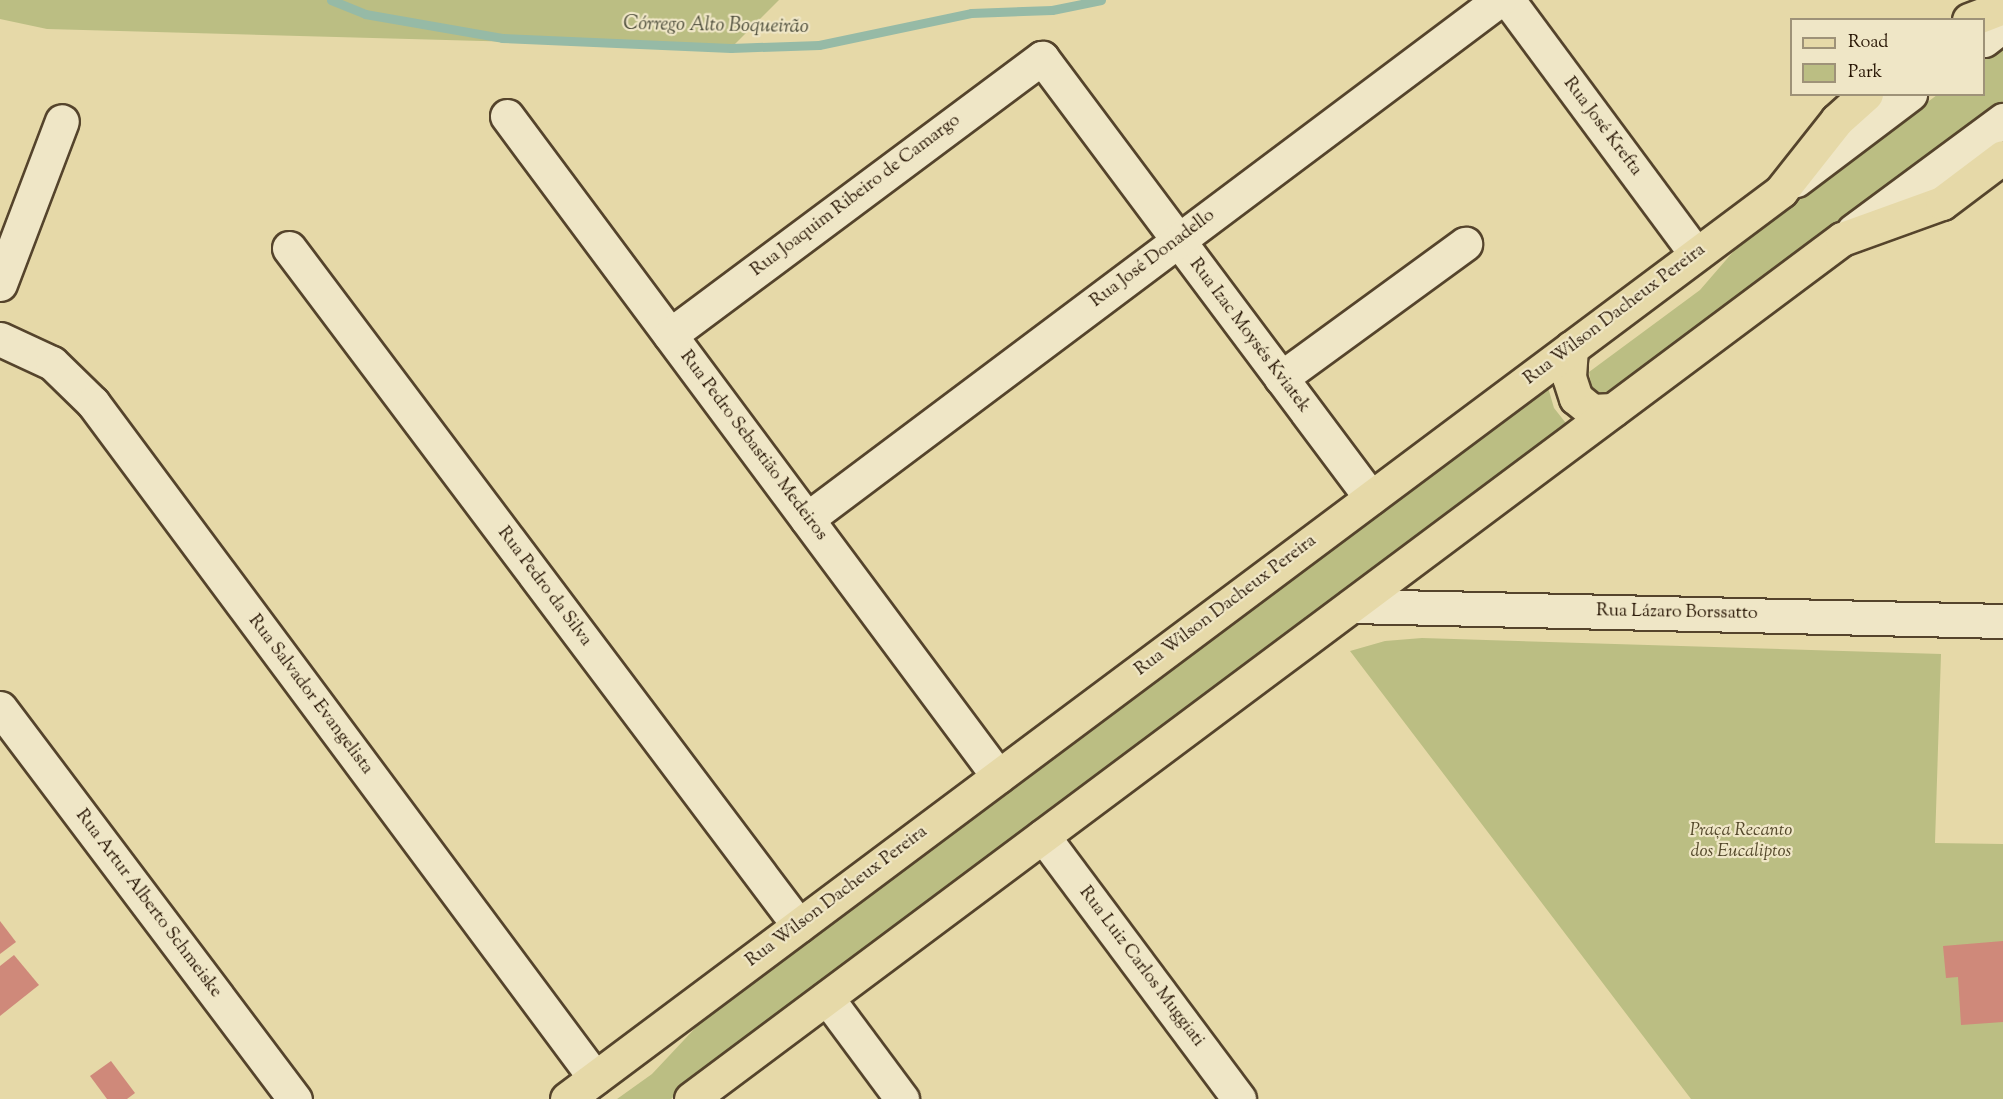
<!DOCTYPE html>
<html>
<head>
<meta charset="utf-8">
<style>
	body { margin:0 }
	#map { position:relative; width:2003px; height:1099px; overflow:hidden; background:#e6d9a8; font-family:"Sorts Mill Goudy",serif }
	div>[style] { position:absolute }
	.green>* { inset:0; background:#bbbe83 }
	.stream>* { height:9px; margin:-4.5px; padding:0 4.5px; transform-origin:4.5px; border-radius:4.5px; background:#96baa6 }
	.building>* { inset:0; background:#cf897a }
	.roads { filter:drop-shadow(2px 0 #55442c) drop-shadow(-2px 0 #55442c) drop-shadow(0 2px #55442c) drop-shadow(0 -2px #55442c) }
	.minor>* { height:33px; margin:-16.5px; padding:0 16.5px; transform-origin:16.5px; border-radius:16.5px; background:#efe6c6 }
	.major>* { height:33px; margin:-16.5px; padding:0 16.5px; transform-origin:16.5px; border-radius:16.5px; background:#e6d9a8 }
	span { translate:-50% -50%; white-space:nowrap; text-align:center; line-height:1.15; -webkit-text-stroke:4.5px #efe6c6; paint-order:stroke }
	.street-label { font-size:18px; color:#251302 }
	.park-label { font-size:18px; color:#524629; font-style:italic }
	.water-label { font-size:20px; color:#4d4d3b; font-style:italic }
	.legend { position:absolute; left:1790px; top:18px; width:195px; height:78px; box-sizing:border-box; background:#efe6c6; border:2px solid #9e9278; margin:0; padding:8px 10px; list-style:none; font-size:18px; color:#251302 }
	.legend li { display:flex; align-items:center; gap:12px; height:30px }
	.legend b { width:30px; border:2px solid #9e9278 }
</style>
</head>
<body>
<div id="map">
	<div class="green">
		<div style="clip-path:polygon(0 0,779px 0,731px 48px,47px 29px,0 19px)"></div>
		<div style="clip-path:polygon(2003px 45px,2003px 101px,1611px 395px,1592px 390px,1589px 372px,1700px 290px,1745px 238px,1937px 95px,1984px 94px,1984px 60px)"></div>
		<div style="clip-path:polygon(1547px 384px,1554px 408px,1569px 427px,671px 1099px,617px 1099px,652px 1074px,730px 991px)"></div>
		<div style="clip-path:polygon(1422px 638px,1941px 654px,1935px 843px,2003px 844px,2003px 1099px,1691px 1099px,1350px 651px,1385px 641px)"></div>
	</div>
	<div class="stream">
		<div style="left:331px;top:0;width:37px;rotate:22deg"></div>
		<div style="left:365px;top:14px;width:139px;rotate:9.9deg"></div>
		<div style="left:502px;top:38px;width:229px;rotate:2.5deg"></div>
		<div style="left:731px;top:48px;width:88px;rotate:-2deg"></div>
		<div style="left:819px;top:45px;width:155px;rotate:-11.9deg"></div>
		<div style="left:971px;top:13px;width:81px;rotate:-2.1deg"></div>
		<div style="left:1052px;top:10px;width:50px;rotate:-11.5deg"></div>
	</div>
	<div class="building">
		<div style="clip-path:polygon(0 921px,16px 942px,0 954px)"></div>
		<div style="clip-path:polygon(2003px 941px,2003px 1022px,1961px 1025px,1958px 977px,1946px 978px,1943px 946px)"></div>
		<div style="clip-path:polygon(14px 955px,39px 985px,0 1016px,0 966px)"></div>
		<div style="clip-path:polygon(111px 1061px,135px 1093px,127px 1099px,107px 1099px,90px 1076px)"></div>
	</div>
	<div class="roads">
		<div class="minor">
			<div style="left:1508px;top:0;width:316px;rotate:53.5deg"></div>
			<div style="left:1984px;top:40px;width:24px;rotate:-38deg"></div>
			<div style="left:507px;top:116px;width:823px;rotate:53.35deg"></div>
			<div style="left:1796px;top:180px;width:143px;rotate:-37deg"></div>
			<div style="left:1853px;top:231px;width:187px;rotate:-36.5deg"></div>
			<div style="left:289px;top:248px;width:848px;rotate:53.05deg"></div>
			<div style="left:0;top:284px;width:174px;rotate:-69.2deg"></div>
			<div style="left:670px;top:335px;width:464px;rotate:-36.7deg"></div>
			<div style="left:1042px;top:58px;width:549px;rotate:53.21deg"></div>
			<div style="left:0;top:339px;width:57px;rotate:24.8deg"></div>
			<div style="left:52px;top:363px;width:57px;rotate:44.3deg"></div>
			<div style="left:93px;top:403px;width:841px;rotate:53.36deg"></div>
			<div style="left:1281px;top:378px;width:228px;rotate:-36.1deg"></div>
			<div style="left:807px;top:519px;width:865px;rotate:-36.87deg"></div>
			<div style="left:1352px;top:606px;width:651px;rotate:1.32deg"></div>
			<div style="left:0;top:708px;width:490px;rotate:53deg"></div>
			<div style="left:1043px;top:836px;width:328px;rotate:53.3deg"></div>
			<div style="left:827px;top:998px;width:126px;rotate:53.4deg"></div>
		</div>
		<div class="major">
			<div style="left:1969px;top:20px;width:36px;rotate:-21deg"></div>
			<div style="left:1571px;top:348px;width:29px;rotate:94deg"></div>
			<div style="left:1569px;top:377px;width:22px;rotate:72deg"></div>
			<div style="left:1576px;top:398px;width:21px;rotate:39deg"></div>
			<div style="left:1592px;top:411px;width:21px;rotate:-3deg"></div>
			<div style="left:567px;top:1099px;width:1516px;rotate:-36.79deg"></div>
			<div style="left:1781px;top:191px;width:90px;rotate:-51.7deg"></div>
			<div style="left:1837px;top:120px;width:39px;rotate:-42deg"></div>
			<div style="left:691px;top:1099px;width:1437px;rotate:-36.77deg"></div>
			<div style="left:1842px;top:239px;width:106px;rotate:-19.8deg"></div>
			<div style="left:1942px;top:203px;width:76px;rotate:-37deg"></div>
		</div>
	</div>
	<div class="street-label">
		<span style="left:1602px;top:127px;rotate:53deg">Rua José Krefta</span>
		<span style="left:856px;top:196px;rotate:-37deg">Rua Joaquim Ribeiro de Camargo</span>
		<span style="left:1153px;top:259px;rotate:-37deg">Rua José Donadello</span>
		<span style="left:1615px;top:315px;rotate:-37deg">Rua Wilson Dacheux Pereira</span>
		<span style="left:1249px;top:336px;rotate:53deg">Rua Izac Moysés Kviatek</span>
		<span style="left:753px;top:446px;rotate:53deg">Rua Pedro Sebastião Medeiros</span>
		<span style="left:544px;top:587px;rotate:53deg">Rua Pedro da Silva</span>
		<span style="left:1226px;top:606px;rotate:-37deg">Rua Wilson Dacheux Pereira</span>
		<span style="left:1677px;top:613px;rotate:1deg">Rua Lázaro Borssatto</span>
		<span style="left:310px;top:695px;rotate:53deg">Rua Salvador Evangelista</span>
		<span style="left:837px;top:897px;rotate:-37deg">Rua Wilson Dacheux Pereira</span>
		<span style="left:148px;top:904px;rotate:53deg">Rua Artur Alberto Schmeiske</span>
		<span style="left:1141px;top:967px;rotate:53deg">Rua Luiz Carlos Muggiati</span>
	</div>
	<div class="park-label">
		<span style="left:1741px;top:842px">Praça Recanto<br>dos Eucaliptos</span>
	</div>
	<div class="water-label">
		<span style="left:716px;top:26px;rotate:1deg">Córrego Alto Boqueirão</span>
	</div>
	<ul class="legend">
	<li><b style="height:8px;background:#e6d9a8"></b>Road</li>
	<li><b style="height:16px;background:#bbbe83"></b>Park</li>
	</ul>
</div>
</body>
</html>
